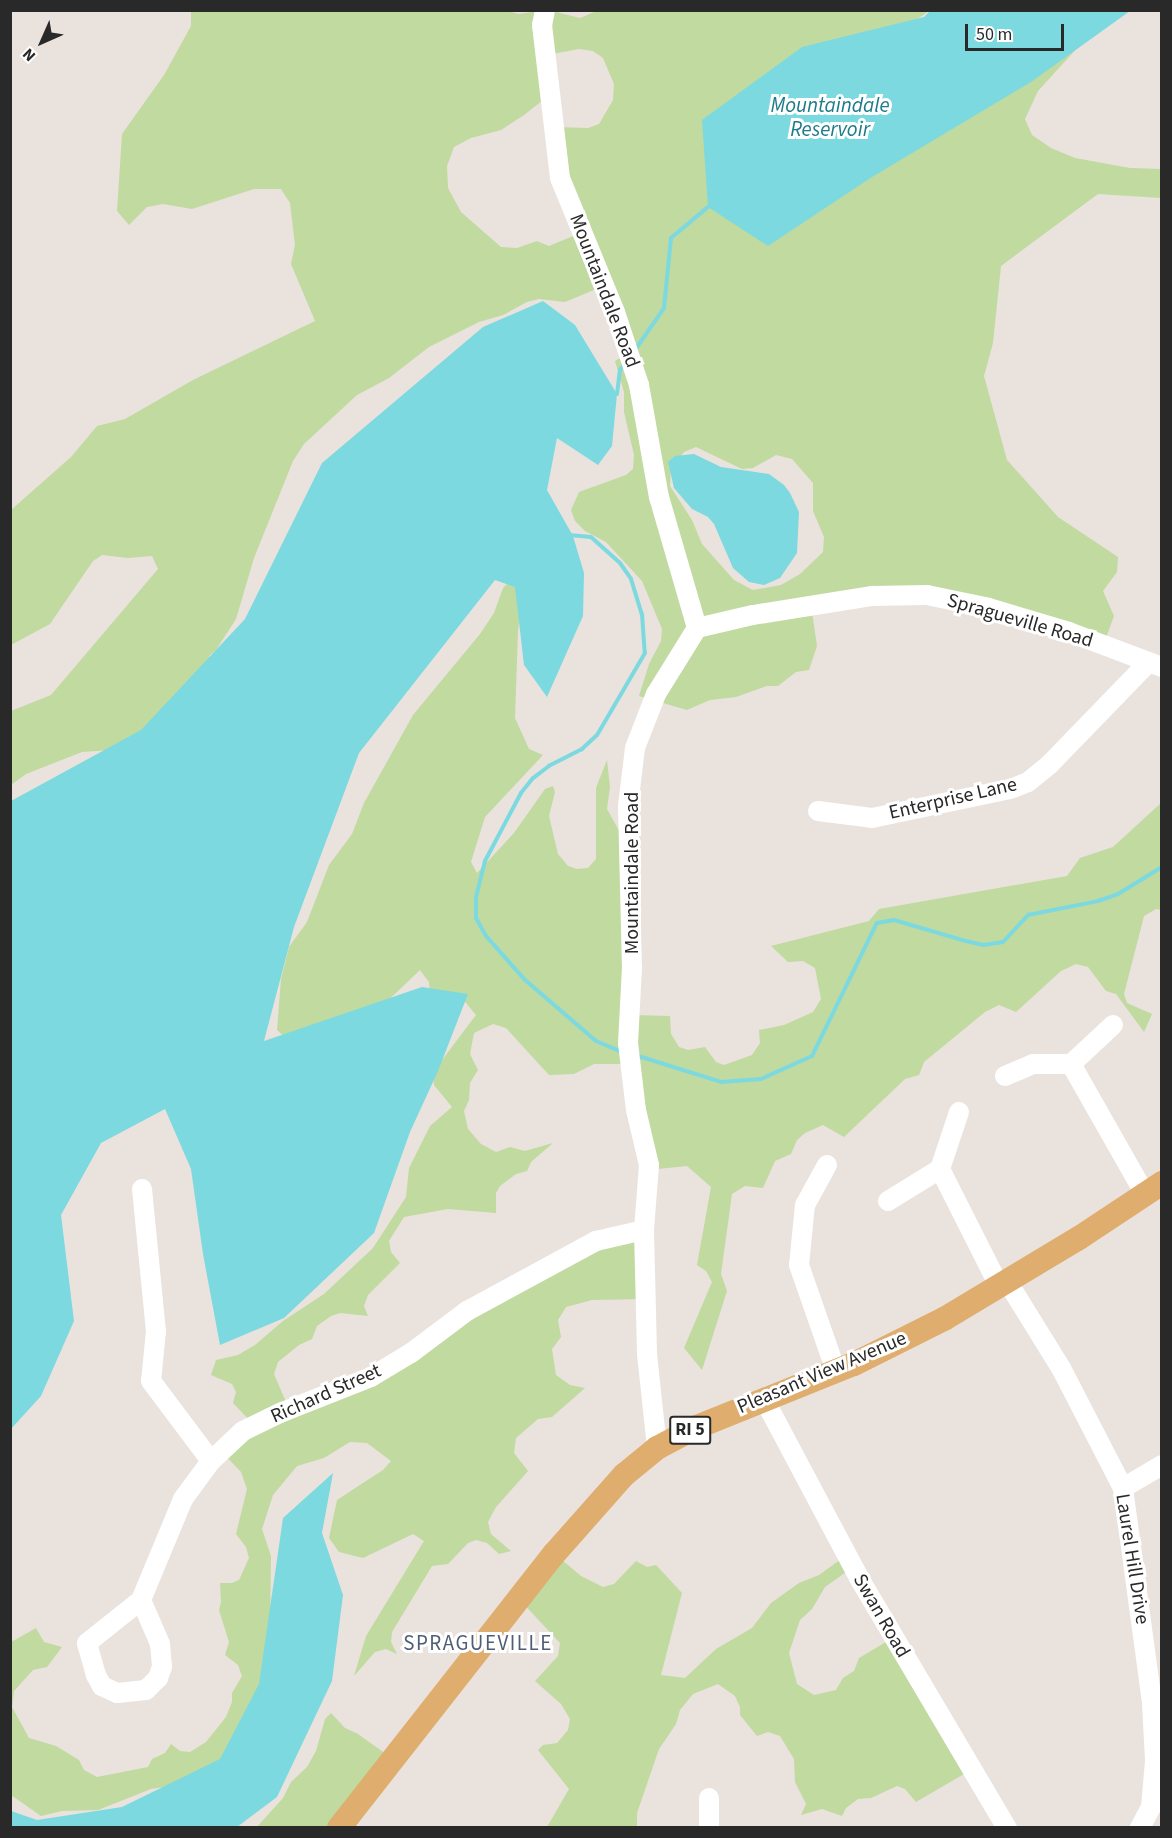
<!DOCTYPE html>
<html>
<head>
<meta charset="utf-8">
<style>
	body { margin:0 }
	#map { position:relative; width:1172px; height:1838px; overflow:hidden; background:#eae2dd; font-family:"Source Sans 3",sans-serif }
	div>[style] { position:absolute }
	.green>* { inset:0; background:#c0daa0 }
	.water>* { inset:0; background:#7cd9e0 }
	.stream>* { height:4px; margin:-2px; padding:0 2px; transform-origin:2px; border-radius:2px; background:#7cd9e0 }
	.minor>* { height:20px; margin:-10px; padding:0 10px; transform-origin:10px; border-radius:10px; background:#fff }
	.major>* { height:24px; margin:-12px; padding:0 12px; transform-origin:12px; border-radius:12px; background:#dfad6d }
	span { translate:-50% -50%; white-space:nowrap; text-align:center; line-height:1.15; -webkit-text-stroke:6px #fff; paint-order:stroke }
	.shield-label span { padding:2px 4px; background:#fff; border:2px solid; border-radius:4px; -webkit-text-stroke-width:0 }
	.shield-label { font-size:18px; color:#292929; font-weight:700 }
	.street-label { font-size:20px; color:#292929 }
	.water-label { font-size:21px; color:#1d7b8a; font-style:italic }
	.neighbourhood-label { font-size:21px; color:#4f5e75; letter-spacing:1.5px }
	.frame { position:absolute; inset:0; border:12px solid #292929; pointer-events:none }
	.north { position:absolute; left:12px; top:12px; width:60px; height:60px; -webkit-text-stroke:4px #fff; paint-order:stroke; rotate:225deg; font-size:16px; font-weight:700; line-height:24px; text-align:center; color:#292929 }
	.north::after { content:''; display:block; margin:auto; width:21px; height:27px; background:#292929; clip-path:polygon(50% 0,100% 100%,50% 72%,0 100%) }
	.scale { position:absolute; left:965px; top:24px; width:99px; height:27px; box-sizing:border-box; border:3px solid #292929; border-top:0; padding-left:8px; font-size:18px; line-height:21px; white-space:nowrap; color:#292929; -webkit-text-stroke:4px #fff; paint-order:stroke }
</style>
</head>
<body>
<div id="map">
	<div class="green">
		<div style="clip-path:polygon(evenodd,505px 10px,518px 14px,548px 10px,580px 18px,599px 10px,929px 11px,906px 27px,1089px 35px,1038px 91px,1025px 119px,1032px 135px,1051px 148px,1075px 158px,1130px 168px,1161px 169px,1161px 198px,1098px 194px,1001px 266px,993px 343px,984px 376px,1007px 460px,1058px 517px,1118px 557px,1117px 572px,1103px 591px,1114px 616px,1103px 646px,925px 595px,812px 612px,817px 646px,809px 670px,796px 672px,778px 686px,767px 686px,736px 697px,710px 700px,687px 710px,639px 696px,649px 664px,661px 641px,662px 629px,642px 581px,606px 542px,585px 531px,575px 521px,571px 510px,579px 492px,626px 475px,633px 469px,634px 455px,624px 412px,624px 392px,615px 361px,625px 355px,601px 287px,565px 302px,539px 299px,527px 302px,503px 315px,479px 322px,429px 347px,389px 378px,357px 395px,304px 444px,293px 461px,254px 558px,236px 619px,216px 650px,209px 656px,211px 660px,126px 749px,82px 752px,26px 774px,11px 785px,11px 711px,51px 695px,158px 569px,152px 556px,128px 558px,102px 555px,93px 561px,50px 624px,11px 645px,11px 510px,71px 457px,97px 426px,125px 419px,193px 380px,315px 321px,291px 264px,295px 245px,290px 203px,281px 189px,254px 189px,192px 209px,163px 204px,147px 207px,129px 225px,117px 211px,122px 134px,164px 75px,191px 26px,191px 11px,505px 10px,579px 49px,593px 51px,603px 58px,614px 84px,613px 100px,599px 124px,588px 128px,554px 127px,578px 234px,549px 246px,537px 241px,517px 248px,501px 247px,461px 212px,448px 188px,447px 166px,454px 147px,471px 138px,501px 130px,524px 115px,547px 97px,547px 55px,579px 49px,505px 10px,696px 447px,742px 469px,753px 468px,776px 455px,792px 459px,813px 483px,813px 511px,824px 537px,823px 552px,800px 574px,781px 585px,753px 590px,734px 580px,702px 544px,692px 520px,670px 486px,671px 468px,684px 452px,696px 447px)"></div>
		<div style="clip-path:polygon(515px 576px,523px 595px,518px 631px,515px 718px,529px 749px,543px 755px,485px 817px,471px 862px,477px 873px,514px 833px,545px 789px,553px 786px,555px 792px,549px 816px,558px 854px,568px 866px,577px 869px,588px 868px,596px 859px,596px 788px,607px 760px,610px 787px,607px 809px,622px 836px,632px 1015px,670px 1016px,671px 1034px,679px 1047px,688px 1050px,705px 1047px,716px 1062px,724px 1065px,752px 1055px,760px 1043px,759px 1030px,784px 1025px,813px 1012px,821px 999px,815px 968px,803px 961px,788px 962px,771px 946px,869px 921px,879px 909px,1067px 876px,1080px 858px,1113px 847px,1161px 803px,1161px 910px,1156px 909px,1144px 916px,1124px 994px,1127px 1003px,1152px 1014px,1144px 1032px,1116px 994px,1106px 991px,1088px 967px,1076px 964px,1061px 971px,1016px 1012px,999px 1005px,985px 1012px,924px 1062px,919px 1075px,905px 1079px,844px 1137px,823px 1125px,805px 1133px,797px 1140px,791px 1154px,775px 1161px,763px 1188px,745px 1186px,732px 1194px,721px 1274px,727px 1291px,702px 1370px,684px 1348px,712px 1282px,706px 1271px,697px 1265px,711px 1187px,687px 1166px,648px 1170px,628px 1064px,594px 1064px,574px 1074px,549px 1075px,506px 1028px,493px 1024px,474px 1033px,470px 1054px,478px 1070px,470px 1083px,469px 1100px,464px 1111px,468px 1129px,481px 1144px,496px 1152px,510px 1147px,525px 1151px,553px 1143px,531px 1162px,527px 1171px,516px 1174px,500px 1186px,496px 1193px,496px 1213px,448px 1209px,404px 1217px,389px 1241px,391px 1252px,400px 1263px,368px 1295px,364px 1306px,368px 1316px,340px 1313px,331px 1316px,317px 1326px,312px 1339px,299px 1345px,278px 1362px,274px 1374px,289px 1409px,347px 1387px,590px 1245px,640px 1233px,643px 1299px,592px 1300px,566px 1307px,558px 1320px,561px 1337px,552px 1349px,556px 1375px,570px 1385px,585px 1388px,552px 1417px,538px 1419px,516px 1438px,514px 1453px,528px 1471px,496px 1507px,488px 1522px,491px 1534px,511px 1551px,499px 1554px,487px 1543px,476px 1540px,468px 1543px,448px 1564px,432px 1566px,392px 1632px,391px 1642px,397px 1654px,386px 1649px,375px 1652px,354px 1676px,366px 1636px,424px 1541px,413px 1534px,363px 1558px,339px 1552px,329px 1538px,337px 1500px,383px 1470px,391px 1461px,367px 1443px,350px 1442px,324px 1458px,297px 1466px,273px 1495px,262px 1529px,271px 1556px,270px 1634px,254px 1708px,221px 1764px,172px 1786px,151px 1789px,98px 1810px,62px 1811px,41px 1816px,11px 1795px,10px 1639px,13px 1641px,36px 1628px,44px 1642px,62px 1647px,47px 1667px,33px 1670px,14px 1691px,12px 1707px,29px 1738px,56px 1746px,79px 1760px,84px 1770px,97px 1777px,148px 1767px,152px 1759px,165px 1753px,171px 1744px,180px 1751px,190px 1752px,206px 1742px,226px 1717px,232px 1702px,232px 1693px,242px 1676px,238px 1665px,225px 1655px,229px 1642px,219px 1610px,221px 1602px,220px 1583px,232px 1583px,239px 1580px,249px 1558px,246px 1547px,236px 1534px,247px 1489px,241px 1472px,222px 1452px,254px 1425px,233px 1403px,236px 1392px,232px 1384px,211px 1375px,216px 1360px,238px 1355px,255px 1345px,283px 1321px,324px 1294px,373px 1248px,406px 1197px,409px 1168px,430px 1126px,452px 1107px,434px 1085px,433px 1072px,476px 1015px,462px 998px,430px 994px,429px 982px,420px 970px,339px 1047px,306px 1057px,277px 1030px,281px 979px,289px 947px,307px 922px,329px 865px,352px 834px,364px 803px,413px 715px,480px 634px,494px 613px,503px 588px)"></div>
		<div style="clip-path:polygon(556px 1555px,581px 1576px,603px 1587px,614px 1584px,636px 1561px,647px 1567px,656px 1565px,682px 1593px,661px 1675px,685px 1678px,716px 1649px,752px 1628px,771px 1603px,799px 1583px,819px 1575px,844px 1557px,849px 1570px,825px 1587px,812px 1609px,800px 1620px,789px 1653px,797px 1684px,814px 1695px,836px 1690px,843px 1678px,854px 1671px,859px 1658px,891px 1639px,969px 1771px,916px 1802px,905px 1789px,897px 1786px,871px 1798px,858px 1799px,846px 1808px,842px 1816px,822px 1809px,801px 1815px,806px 1804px,795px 1782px,794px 1759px,780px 1736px,768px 1732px,757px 1736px,740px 1715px,740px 1707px,735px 1696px,718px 1684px,693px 1694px,680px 1710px,676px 1724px,659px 1749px,637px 1813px,637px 1827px,547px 1827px,569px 1789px,538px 1750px,543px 1745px,557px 1743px,568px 1730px,570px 1719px,561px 1704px,535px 1681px,558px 1656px,560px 1643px,520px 1600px)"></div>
		<div style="clip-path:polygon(331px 1713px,345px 1728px,358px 1734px,393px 1759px,342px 1827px,256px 1828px,283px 1798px,291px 1782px,307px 1767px,316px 1751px,325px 1719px)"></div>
	</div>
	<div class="water">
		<div style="clip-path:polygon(930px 11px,1130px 11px,1031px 82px,872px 177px,768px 246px,708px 207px,702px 120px,802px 47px,924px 17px)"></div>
		<div style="clip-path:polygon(543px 301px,575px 325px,617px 394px,612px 446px,598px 465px,557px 438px,547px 490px,573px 536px,584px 573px,583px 616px,547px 697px,524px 665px,515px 587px,495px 580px,359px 753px,294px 927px,264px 1041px,422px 987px,468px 994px,438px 1071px,410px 1132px,374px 1233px,284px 1318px,220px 1345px,203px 1254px,191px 1169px,165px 1109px,101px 1143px,61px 1215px,74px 1321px,41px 1396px,11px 1429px,11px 801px,141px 730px,245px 619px,322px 463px,483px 327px)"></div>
		<div style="clip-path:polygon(694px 454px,721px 467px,769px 474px,784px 485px,790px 493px,799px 512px,797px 553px,780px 578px,764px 585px,749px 582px,733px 568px,714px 524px,708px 517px,692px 509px,674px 488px,668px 462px,675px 456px)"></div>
		<div style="clip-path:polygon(333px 1473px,322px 1533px,343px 1595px,332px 1681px,277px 1797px,237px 1827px,11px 1827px,11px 1811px,37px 1820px,122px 1807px,220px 1759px,259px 1684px,283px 1518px)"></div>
	</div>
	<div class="stream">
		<div style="left:635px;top:350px;width:51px;rotate:-55.4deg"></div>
		<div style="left:664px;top:308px;width:70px;rotate:-84.3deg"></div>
		<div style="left:671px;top:238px;width:48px;rotate:-40deg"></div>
		<div style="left:617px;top:394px;width:24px;rotate:-83deg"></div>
		<div style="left:620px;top:370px;width:9px;rotate:-54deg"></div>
		<div style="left:569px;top:535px;width:22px;rotate:5deg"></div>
		<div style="left:591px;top:537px;width:39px;rotate:42deg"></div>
		<div style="left:620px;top:563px;width:19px;rotate:55deg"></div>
		<div style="left:631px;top:579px;width:37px;rotate:73deg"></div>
		<div style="left:642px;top:614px;width:39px;rotate:86deg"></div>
		<div style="left:645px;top:653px;width:95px;rotate:120.3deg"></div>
		<div style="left:597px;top:735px;width:21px;rotate:137deg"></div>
		<div style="left:582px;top:749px;width:37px;rotate:153deg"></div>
		<div style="left:549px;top:766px;width:20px;rotate:143deg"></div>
		<div style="left:533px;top:778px;width:19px;rotate:129deg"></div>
		<div style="left:521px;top:793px;width:77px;rotate:117.9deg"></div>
		<div style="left:485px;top:861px;width:38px;rotate:104deg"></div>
		<div style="left:476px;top:898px;width:20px;rotate:90deg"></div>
		<div style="left:476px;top:918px;width:21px;rotate:61deg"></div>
		<div style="left:486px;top:936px;width:57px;rotate:48.5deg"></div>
		<div style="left:524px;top:979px;width:95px;rotate:40.7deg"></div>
		<div style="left:596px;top:1041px;width:28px;rotate:23deg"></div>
		<div style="left:635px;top:1055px;width:90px;rotate:17.4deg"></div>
		<div style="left:721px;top:1082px;width:40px;rotate:-4.3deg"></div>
		<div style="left:761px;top:1079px;width:56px;rotate:-24.3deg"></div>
		<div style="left:812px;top:1056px;width:148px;rotate:-64deg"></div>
		<div style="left:877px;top:923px;width:17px;rotate:-10deg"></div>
		<div style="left:894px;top:920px;width:75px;rotate:16.3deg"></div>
		<div style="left:966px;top:941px;width:18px;rotate:13deg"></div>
		<div style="left:984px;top:945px;width:19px;rotate:-9deg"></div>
		<div style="left:1003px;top:942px;width:37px;rotate:-47deg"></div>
		<div style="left:1028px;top:915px;width:71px;rotate:-11.3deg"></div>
		<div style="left:1098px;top:901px;width:21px;rotate:-19deg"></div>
		<div style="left:1118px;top:894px;width:52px;rotate:-31.5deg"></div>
	</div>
	<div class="minor">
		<div style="left:545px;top:10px;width:15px;rotate:101deg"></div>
		<div style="left:542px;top:25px;width:154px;rotate:83.3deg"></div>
		<div style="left:560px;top:178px;width:145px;rotate:67.7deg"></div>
		<div style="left:615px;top:312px;width:77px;rotate:71.8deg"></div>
		<div style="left:639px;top:385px;width:114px;rotate:79.9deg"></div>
		<div style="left:659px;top:497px;width:136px;rotate:73.8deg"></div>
		<div style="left:697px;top:628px;width:78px;rotate:121.8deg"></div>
		<div style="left:656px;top:694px;width:58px;rotate:111.3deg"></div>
		<div style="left:635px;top:748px;width:58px;rotate:96.9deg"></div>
		<div style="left:628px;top:806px;width:161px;rotate:88.6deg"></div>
		<div style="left:632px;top:967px;width:76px;rotate:93deg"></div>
		<div style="left:628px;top:1043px;width:67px;rotate:83.2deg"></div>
		<div style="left:636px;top:1110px;width:57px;rotate:76.7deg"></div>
		<div style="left:649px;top:1165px;width:65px;rotate:94.4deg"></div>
		<div style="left:644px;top:1230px;width:124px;rotate:88.6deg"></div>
		<div style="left:647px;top:1354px;width:95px;rotate:83.9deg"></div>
		<div style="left:697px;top:628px;width:57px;rotate:-13.1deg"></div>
		<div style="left:753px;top:615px;width:121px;rotate:-9.1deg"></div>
		<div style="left:872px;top:596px;width:55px;rotate:-1deg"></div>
		<div style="left:927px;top:595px;width:63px;rotate:11.8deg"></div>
		<div style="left:989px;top:608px;width:84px;rotate:16.7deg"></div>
		<div style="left:1069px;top:632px;width:99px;rotate:20.6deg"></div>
		<div style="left:818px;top:811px;width:54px;rotate:7.4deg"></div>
		<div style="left:872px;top:818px;width:141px;rotate:-11.9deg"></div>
		<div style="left:1010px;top:789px;width:19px;rotate:-21deg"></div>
		<div style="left:1028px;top:782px;width:27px;rotate:-39deg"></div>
		<div style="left:1049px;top:765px;width:142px;rotate:-45.9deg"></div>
		<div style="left:1113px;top:1025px;width:57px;rotate:137.1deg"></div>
		<div style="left:1071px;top:1064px;width:150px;rotate:60.4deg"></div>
		<div style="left:1005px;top:1076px;width:30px;rotate:-23deg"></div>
		<div style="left:1033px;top:1064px;width:38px"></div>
		<div style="left:959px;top:1112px;width:60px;rotate:108.4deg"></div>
		<div style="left:940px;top:1169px;width:131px;rotate:63.2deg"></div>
		<div style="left:827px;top:1165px;width:46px;rotate:118.8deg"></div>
		<div style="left:805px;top:1205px;width:60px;rotate:95.7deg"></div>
		<div style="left:799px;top:1265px;width:112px;rotate:70.8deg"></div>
		<div style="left:142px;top:1189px;width:143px;rotate:84.4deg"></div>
		<div style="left:156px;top:1331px;width:50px;rotate:95.7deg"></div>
		<div style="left:151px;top:1381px;width:100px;rotate:53.1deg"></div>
		<div style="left:888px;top:1201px;width:61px;rotate:-31.6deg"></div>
		<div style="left:1007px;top:1281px;width:102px;rotate:58.2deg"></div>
		<div style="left:1061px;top:1368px;width:135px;rotate:62.7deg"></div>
		<div style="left:1123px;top:1488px;width:217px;rotate:82.3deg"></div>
		<div style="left:1152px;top:1703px;width:58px;rotate:87deg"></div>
		<div style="left:1155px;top:1761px;width:46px;rotate:95deg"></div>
		<div style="left:1151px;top:1807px;width:24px;rotate:118deg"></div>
		<div style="left:764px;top:1399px;width:203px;rotate:62deg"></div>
		<div style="left:859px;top:1578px;width:291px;rotate:59.4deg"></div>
		<div style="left:1123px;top:1488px;width:45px;rotate:-30.5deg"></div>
		<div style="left:141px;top:1600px;width:48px;rotate:66.6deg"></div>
		<div style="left:160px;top:1644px;width:23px;rotate:85deg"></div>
		<div style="left:162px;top:1667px;width:12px;rotate:110deg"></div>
		<div style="left:158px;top:1678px;width:17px;rotate:135deg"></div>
		<div style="left:146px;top:1690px;width:29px;rotate:174deg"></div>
		<div style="left:117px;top:1693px;width:17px;rotate:-155deg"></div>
		<div style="left:102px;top:1686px;width:13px;rotate:-119deg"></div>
		<div style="left:96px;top:1675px;width:33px;rotate:-106deg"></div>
		<div style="left:87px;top:1643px;width:69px;rotate:-38.5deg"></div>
		<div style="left:141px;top:1600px;width:109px;rotate:-67.4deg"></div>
		<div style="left:183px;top:1499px;width:47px;rotate:-53.6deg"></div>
		<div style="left:211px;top:1461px;width:44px;rotate:-43.2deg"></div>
		<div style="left:243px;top:1431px;width:41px;rotate:-25.9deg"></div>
		<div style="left:280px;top:1413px;width:98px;rotate:-21.6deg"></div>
		<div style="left:371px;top:1377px;width:47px;rotate:-31deg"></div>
		<div style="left:411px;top:1353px;width:70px;rotate:-36.9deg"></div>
		<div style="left:467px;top:1311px;width:147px;rotate:-28.5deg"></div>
		<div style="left:596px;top:1241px;width:49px;rotate:-12.9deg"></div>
		<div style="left:709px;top:1828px;width:30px;rotate:-90deg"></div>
	</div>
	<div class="major">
		<div style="left:339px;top:1828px;width:348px;rotate:-51.9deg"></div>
		<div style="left:554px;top:1554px;width:106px;rotate:-48.5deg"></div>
		<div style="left:624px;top:1475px;width:43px;rotate:-39.3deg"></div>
		<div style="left:657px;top:1448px;width:40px;rotate:-28deg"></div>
		<div style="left:692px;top:1429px;width:175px;rotate:-21.9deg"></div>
		<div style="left:854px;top:1364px;width:101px;rotate:-26.6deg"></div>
		<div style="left:944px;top:1319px;width:157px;rotate:-31deg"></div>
		<div style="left:1079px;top:1238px;width:100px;rotate:-33.5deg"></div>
	</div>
	<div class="shield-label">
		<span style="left:690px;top:1430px">RI 5</span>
	</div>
	<div class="street-label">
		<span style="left:604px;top:291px;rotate:69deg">Mountaindale Road</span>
		<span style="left:1020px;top:621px;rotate:16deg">Spragueville Road</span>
		<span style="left:953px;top:799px;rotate:-13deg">Enterprise Lane</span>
		<span style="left:632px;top:873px;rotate:-90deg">Mountaindale Road</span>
		<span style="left:822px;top:1373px;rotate:-23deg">Pleasant View Avenue</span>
		<span style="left:326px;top:1394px;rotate:-24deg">Richard Street</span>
		<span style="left:1132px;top:1559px;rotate:81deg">Laurel Hill Drive</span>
		<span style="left:881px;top:1616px;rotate:60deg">Swan Road</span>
	</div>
	<div class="water-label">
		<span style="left:830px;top:117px">Mountaindale<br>Reservoir</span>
	</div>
	<div class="neighbourhood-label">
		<span style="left:478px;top:1643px">SPRAGUEVILLE</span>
	</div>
	<div class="frame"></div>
	<div class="north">N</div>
	<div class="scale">50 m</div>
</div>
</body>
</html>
